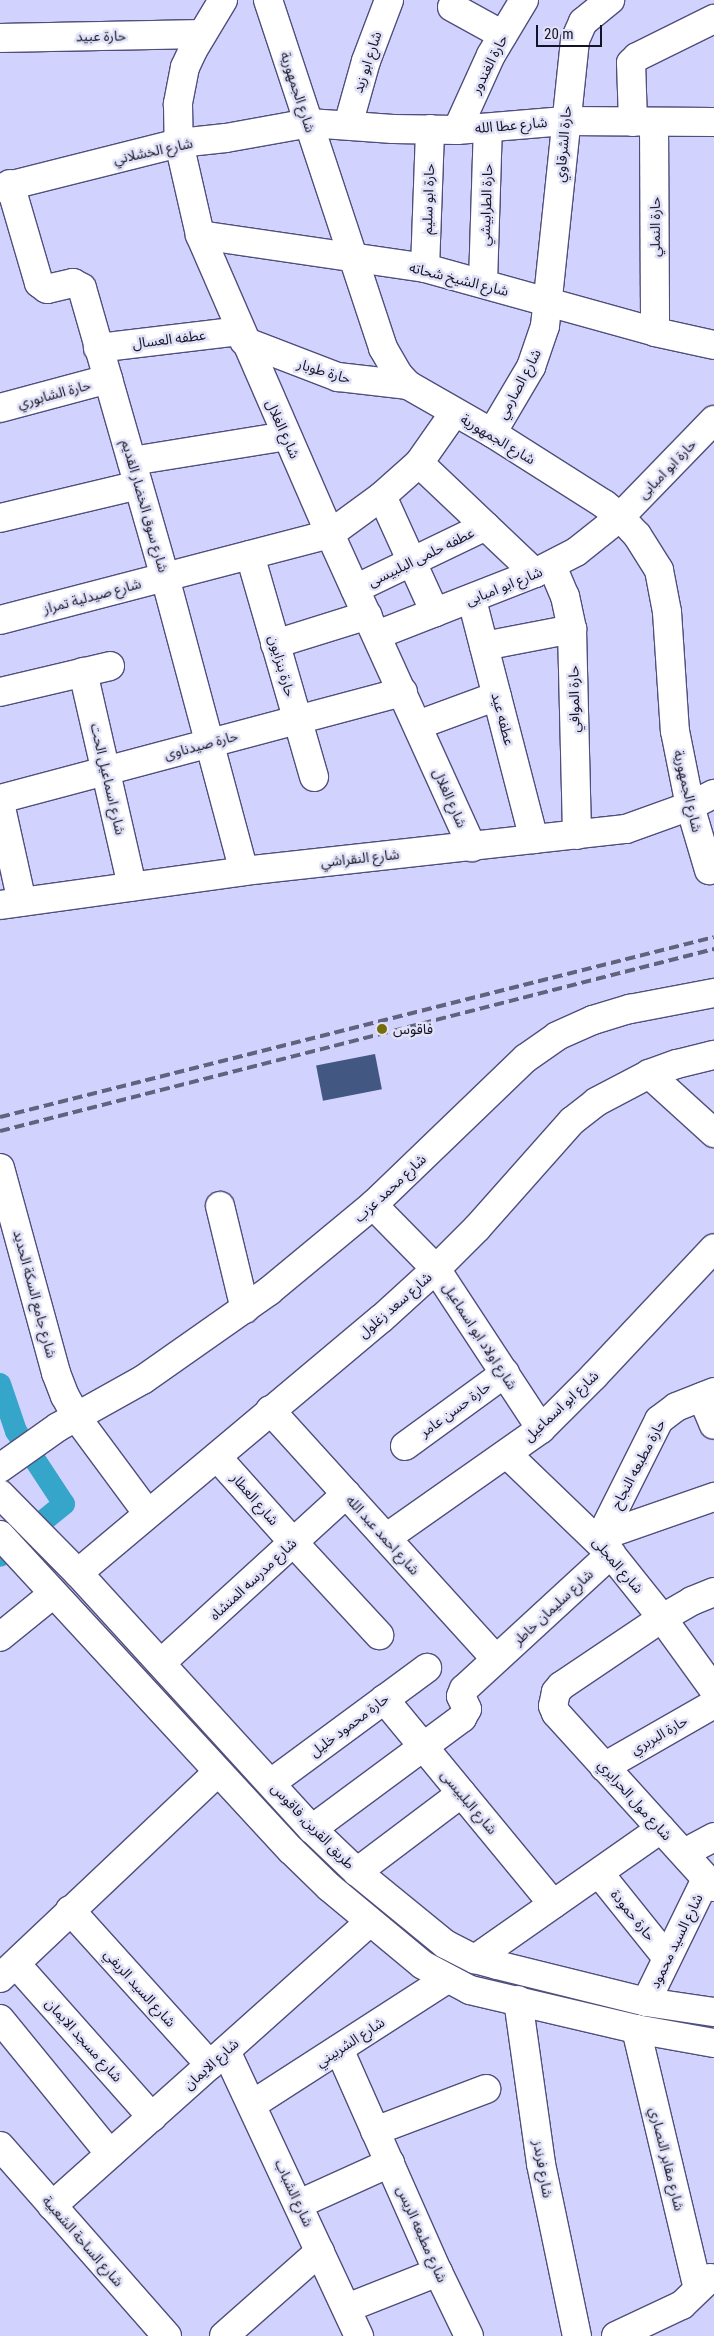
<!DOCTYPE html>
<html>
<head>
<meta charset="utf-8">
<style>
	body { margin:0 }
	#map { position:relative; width:714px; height:2336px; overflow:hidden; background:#d1d2fd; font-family:"Roboto Condensed","Noto Sans Arabic",sans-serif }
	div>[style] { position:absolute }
	.canal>* { height:22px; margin:-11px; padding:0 11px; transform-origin:11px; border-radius:11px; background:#35a6ca }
	.building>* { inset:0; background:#425781; transform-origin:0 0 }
	.roads { filter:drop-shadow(1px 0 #504f7c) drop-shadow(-1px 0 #504f7c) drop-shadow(0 1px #504f7c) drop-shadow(0 -1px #504f7c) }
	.minor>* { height:28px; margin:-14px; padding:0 14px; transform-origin:14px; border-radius:14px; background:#fff }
	.major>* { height:28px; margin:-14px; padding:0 14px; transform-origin:14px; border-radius:14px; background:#fff }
	.rail>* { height:4px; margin-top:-2px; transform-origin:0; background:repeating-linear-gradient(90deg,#62627e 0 10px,transparent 0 15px) }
	.dots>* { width:14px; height:14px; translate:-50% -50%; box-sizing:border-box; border:2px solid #e1e2f7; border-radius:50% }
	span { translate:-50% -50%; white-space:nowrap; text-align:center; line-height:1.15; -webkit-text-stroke:5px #e1e2f7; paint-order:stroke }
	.street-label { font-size:14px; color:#151427 }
	.poi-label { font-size:14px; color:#151427 }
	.left { translate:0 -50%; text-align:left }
	.scale { position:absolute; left:536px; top:25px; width:66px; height:22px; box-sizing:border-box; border:2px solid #151427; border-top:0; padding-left:6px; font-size:15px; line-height:18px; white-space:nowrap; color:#151427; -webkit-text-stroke:4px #e1e2f7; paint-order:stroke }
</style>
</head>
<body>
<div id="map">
	<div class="canal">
		<div style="left:0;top:1384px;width:50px;rotate:71.2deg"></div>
		<div style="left:16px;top:1431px;width:87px;rotate:56.7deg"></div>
		<div style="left:64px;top:1504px;width:82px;rotate:140.9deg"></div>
	</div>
	<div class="building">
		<div style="left:375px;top:1054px;width:36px;height:60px;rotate:79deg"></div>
	</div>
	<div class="roads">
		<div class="minor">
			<div style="left:223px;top:0;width:58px;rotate:121deg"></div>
			<div style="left:193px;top:50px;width:19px;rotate:115deg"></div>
			<div style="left:185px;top:67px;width:38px;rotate:101deg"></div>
			<div style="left:178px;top:104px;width:39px;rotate:89deg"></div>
			<div style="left:179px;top:143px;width:94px;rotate:77.1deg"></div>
			<div style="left:200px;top:235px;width:326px;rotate:66.5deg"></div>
			<div style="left:330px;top:534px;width:344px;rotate:65.6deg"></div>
			<div style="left:268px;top:0;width:367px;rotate:71.7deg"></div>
			<div style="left:383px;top:348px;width:30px;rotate:60deg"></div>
			<div style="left:398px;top:374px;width:15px;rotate:48deg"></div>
			<div style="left:408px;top:385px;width:97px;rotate:29.7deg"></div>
			<div style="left:492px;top:433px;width:133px;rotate:32.4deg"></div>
			<div style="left:604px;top:504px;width:21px;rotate:39deg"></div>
			<div style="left:620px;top:517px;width:25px;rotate:47deg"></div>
			<div style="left:637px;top:535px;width:41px;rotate:57.8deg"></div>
			<div style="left:659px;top:570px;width:43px;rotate:79.2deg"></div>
			<div style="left:667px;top:612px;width:119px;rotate:86.2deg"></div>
			<div style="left:675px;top:731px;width:76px;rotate:78.7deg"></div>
			<div style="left:690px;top:806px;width:67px;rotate:73.5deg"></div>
			<div style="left:452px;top:7px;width:58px;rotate:28.8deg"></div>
			<div style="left:0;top:38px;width:202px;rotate:-1.1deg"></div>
			<div style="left:633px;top:122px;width:59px;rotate:-91.9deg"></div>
			<div style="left:631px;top:63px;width:8px;rotate:-45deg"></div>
			<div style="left:637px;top:57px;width:86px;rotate:-26.3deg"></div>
			<div style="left:654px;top:122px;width:210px;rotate:89.7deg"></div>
			<div style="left:348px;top:125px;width:66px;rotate:-74.3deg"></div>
			<div style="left:366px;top:61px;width:65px;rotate:-69.3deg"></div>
			<div style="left:457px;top:130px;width:82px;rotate:-65.6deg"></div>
			<div style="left:491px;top:55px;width:64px;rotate:-59deg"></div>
			<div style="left:10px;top:184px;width:103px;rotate:73.7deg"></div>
			<div style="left:39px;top:283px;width:10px;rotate:37deg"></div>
			<div style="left:47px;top:289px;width:27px;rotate:-13deg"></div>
			<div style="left:73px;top:283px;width:10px;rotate:29deg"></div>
			<div style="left:82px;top:288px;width:301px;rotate:74deg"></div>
			<div style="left:165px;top:577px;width:304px;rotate:75deg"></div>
			<div style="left:0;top:188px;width:185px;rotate:-14.1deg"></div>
			<div style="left:179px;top:143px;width:47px;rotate:-6.1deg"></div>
			<div style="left:226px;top:138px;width:84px;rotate:-10.2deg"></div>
			<div style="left:309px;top:123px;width:84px;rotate:4.1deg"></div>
			<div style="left:393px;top:129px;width:64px;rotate:0.9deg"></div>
			<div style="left:457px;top:130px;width:108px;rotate:-4.8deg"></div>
			<div style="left:565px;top:121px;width:149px;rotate:0.4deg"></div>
			<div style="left:200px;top:235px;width:227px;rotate:8.3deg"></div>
			<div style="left:425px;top:268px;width:239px;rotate:15.5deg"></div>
			<div style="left:655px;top:332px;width:60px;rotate:12.4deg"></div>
			<div style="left:425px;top:268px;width:139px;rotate:-87.9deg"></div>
			<div style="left:483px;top:283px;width:155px;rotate:-88.2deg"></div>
			<div style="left:244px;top:341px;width:101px;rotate:21deg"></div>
			<div style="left:338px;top:377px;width:70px;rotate:6.5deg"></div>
			<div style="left:98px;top:348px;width:143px;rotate:-6.8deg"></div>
			<div style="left:0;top:408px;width:112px;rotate:-15deg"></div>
			<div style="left:492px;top:433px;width:77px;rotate:-59.4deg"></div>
			<div style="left:531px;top:367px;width:43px;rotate:-71.1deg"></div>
			<div style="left:545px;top:326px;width:288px;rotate:-84deg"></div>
			<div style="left:575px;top:40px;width:20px;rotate:-66deg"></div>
			<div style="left:583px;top:22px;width:35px;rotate:-39deg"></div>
			<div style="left:132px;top:461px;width:156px;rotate:-9.2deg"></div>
			<div style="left:419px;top:463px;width:160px;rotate:43.5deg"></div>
			<div style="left:382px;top:496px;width:128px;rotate:65.6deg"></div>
			<div style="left:0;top:518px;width:142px;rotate:-13.4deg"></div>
			<div style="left:250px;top:555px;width:231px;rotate:73.9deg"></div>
			<div style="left:552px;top:566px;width:33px;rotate:67deg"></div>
			<div style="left:565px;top:596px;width:34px;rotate:78deg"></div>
			<div style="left:572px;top:629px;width:206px;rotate:88.6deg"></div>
			<div style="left:355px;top:589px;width:145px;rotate:-25.7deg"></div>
			<div style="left:472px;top:600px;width:247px;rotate:75.5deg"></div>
			<div style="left:0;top:620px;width:341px;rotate:-14.6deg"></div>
			<div style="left:330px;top:534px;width:64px;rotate:-36.2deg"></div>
			<div style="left:382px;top:496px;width:50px;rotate:-41.7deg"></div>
			<div style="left:419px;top:463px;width:61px;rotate:-55deg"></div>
			<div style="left:377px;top:635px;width:170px;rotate:-21.4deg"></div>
			<div style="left:535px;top:573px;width:46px;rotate:-27.1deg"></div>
			<div style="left:576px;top:552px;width:56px;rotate:-38.5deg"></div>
			<div style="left:620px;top:517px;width:135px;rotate:-45.9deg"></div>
			<div style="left:275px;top:644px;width:97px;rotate:-17.3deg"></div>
			<div style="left:484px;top:646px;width:90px;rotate:-10.9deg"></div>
			<div style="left:83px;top:672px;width:220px;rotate:77.1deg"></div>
			<div style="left:0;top:692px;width:113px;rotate:-13.3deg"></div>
			<div style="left:418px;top:725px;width:84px;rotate:-20.2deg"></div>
			<div style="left:0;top:799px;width:417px;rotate:-14.9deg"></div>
			<div style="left:0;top:803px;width:101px;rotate:77.5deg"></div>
			<div style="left:0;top:905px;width:246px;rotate:-7.9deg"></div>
			<div style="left:244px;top:871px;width:384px;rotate:-6.3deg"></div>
			<div style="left:626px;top:829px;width:68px;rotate:-19.8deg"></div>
			<div style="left:690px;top:806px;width:27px;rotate:-27deg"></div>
			<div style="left:649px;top:1074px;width:88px;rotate:42.2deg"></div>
			<div style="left:0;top:1168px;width:213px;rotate:74.7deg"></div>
			<div style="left:56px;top:1373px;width:25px;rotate:69deg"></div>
			<div style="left:65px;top:1396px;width:25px;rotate:61deg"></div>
			<div style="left:77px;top:1418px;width:119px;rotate:53.5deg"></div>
			<div style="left:373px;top:1205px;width:90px;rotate:45.5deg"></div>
			<div style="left:436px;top:1269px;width:191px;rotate:56.7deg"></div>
			<div style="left:220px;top:1206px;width:106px;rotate:76.4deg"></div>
			<div style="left:702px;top:1397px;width:30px;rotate:67deg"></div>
			<div style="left:270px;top:1410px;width:336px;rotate:47.8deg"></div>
			<div style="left:405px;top:1446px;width:124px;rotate:-36.1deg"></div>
			<div style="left:507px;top:1454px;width:144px;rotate:43.9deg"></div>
			<div style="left:611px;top:1554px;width:82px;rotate:51.4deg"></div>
			<div style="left:662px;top:1618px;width:89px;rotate:54.2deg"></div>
			<div style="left:217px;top:1457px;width:114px;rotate:48.2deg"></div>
			<div style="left:293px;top:1542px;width:127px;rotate:47.2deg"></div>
			<div style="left:0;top:1468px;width:71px;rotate:-35.3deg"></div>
			<div style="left:58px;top:1427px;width:98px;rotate:-29.2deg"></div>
			<div style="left:144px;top:1379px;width:153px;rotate:-35.1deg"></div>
			<div style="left:269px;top:1291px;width:135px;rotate:-39.6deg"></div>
			<div style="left:373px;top:1205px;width:212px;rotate:-43.9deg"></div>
			<div style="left:526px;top:1058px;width:38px;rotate:-35deg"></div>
			<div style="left:557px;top:1036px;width:39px;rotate:-24deg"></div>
			<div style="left:593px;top:1020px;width:39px;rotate:-17deg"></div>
			<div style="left:630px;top:1009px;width:86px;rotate:-10.8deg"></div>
			<div style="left:601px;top:1536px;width:130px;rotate:-63.4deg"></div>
			<div style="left:659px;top:1420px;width:21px;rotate:-37deg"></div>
			<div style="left:676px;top:1407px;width:41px;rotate:-21.5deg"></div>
			<div style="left:386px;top:1538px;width:189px;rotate:-35.1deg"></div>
			<div style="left:541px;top:1429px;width:75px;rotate:-45deg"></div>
			<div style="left:594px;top:1376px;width:175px;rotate:-46.8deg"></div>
			<div style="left:596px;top:1538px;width:125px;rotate:-19.2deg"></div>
			<div style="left:78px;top:1573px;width:395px;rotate:-40deg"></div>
			<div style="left:381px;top:1319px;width:74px;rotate:-42.3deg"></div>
			<div style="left:436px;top:1269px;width:58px;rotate:-45deg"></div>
			<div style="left:477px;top:1228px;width:143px;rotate:-48.4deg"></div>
			<div style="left:572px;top:1121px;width:31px;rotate:-38deg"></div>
			<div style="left:596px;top:1102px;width:60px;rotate:-27.8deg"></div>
			<div style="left:649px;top:1074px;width:30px;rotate:-20deg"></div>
			<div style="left:677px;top:1064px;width:38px;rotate:-14deg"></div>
			<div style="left:714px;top:1592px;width:24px;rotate:158deg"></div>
			<div style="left:692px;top:1601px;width:34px;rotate:150deg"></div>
			<div style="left:662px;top:1618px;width:122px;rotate:146deg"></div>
			<div style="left:561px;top:1686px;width:8px;rotate:130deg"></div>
			<div style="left:556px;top:1692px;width:14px;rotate:102deg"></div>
			<div style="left:553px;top:1706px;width:8px;rotate:67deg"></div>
			<div style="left:556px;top:1713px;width:235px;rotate:47.8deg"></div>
			<div style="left:161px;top:1663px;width:251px;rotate:-42.4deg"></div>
			<div style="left:384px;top:1699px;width:266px;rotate:50.5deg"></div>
			<div style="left:604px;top:1767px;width:127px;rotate:-29.8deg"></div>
			<div style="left:271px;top:1783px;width:194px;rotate:-36.4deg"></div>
			<div style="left:312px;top:1829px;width:187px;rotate:-36.5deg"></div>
			<div style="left:462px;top:1718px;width:10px;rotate:-61deg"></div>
			<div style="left:467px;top:1709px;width:14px;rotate:-115deg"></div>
			<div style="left:461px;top:1696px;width:8px;rotate:-67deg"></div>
			<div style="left:464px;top:1689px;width:200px;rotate:-42.6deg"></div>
			<div style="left:684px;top:1853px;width:34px;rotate:-28deg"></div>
			<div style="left:357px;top:1872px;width:131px;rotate:-37deg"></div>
			<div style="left:599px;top:1873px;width:109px;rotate:51.3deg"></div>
			<div style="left:70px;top:1910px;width:209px;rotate:47.9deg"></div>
			<div style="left:475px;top:1959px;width:227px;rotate:-35deg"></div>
			<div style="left:16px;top:1964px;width:205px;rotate:48.4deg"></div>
			<div style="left:0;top:1978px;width:300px;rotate:-43.4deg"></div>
			<div style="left:518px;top:2000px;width:166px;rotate:82deg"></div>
			<div style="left:541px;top:2164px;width:176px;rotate:78.2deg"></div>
			<div style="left:646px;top:2002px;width:137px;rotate:-64deg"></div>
			<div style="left:0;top:2019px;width:174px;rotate:50.8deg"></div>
			<div style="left:636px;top:2029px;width:267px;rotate:76.6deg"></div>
			<div style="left:339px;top:2049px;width:244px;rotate:66.1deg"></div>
			<div style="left:438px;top:2272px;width:71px;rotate:64.2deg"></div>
			<div style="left:226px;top:2051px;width:315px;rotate:65deg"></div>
			<div style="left:253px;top:2104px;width:231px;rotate:-32.8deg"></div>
			<div style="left:375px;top:2131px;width:119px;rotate:-20.7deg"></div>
			<div style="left:0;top:2146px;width:253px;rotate:48.7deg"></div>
			<div style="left:299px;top:2204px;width:100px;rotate:-24.3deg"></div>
			<div style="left:52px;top:2206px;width:426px;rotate:-41.8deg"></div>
			<div style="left:347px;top:2308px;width:98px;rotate:-21.6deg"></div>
			<div style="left:224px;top:2336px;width:128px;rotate:-41.5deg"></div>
			<div style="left:616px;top:2336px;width:73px;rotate:-25.2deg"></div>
			<div style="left:682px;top:2305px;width:39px;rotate:-44deg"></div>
		</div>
		<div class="major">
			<div style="left:0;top:1494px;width:111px;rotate:45.4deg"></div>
			<div style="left:78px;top:1573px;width:347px;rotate:47.6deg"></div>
			<div style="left:312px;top:1829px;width:62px;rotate:43.7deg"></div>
			<div style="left:357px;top:1872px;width:114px;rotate:39.3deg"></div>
			<div style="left:445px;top:1944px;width:34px;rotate:27deg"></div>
			<div style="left:475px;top:1959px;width:23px;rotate:15deg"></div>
			<div style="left:497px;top:1965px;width:154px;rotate:13.9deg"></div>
			<div style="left:646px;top:2002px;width:69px;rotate:8.4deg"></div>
			<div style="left:0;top:1535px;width:429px;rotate:47.3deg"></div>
			<div style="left:291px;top:1850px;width:53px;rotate:44.2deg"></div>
			<div style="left:329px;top:1887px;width:122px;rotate:39.7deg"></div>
			<div style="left:423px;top:1965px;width:53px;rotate:28deg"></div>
			<div style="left:470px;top:1990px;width:171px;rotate:13.2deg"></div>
			<div style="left:636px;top:2029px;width:79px;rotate:10.2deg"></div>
			<div style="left:0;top:1637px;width:68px;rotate:-39.1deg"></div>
		</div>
	</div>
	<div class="rail">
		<div style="left:0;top:1117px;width:736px;rotate:-14.15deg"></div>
		<div style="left:0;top:1131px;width:737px;rotate:-14.3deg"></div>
	</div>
	<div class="dots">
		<div style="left:382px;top:1029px;background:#766d0a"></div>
	</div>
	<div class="street-label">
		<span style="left:101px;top:36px;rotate:-1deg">حارة عبيد</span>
		<span style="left:367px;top:62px;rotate:-72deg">شارع ابو زيد</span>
		<span style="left:489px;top:64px;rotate:-63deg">حارة الغندور</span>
		<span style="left:298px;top:92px;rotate:72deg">شارع الجمهورية</span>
		<span style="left:511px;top:125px;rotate:-5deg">شارع عطا الله</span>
		<span style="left:563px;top:144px;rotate:-85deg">حارة الشرقاوي</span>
		<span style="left:153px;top:151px;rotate:-12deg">شارع الخشلاني</span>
		<span style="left:428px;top:199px;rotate:-88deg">حارة ابو سليم</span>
		<span style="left:486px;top:205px;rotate:-88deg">حارة الطرابيشي</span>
		<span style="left:655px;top:227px;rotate:-90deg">حارة النملي</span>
		<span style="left:459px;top:279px;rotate:14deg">شارع الشيخ شحاته</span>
		<span style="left:169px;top:339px;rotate:-7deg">عطفه العسال</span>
		<span style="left:324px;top:371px;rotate:17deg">حارة طوبار</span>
		<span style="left:519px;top:384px;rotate:-62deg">شارع الصارمي</span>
		<span style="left:54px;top:394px;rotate:-15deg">حارة الشابوري</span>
		<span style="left:283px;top:429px;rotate:66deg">شارع الغلال</span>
		<span style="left:498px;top:439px;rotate:31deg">شارع الجمهورية</span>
		<span style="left:667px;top:469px;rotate:-46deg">حارة ابو امبابى</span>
		<span style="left:145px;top:506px;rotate:74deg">شارع سوق الخضار القديم</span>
		<span style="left:421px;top:557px;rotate:-26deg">عطفه حلمى البلبيسى</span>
		<span style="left:504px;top:586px;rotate:-22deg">شارع ابو امبابى</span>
		<span style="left:92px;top:596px;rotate:-15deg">شارع صيدلية تمراز</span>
		<span style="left:282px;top:666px;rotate:74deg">حارة بنزايون</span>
		<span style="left:574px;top:699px;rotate:-91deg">حارة الموافي</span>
		<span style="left:503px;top:719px;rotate:75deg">عطفه عيد</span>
		<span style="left:201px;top:745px;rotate:-15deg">حارة صيدناوى</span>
		<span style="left:108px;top:779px;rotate:77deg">شارع اسماعيل الحت</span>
		<span style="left:688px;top:791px;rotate:77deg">شارع الجمهورية</span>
		<span style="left:450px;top:798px;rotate:66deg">شارع الغلال</span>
		<span style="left:360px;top:858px;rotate:-6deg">شارع النقراشي</span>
		<span style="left:390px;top:1188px;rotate:-43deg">شارع محمد عزب</span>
		<span style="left:35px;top:1294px;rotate:75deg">شارع جامع السكة الحديد</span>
		<span style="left:395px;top:1305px;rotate:-41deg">شارع سعد زغلول</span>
		<span style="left:480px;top:1336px;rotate:57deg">شارع اولاد ابو اسماعيل</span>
		<span style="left:561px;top:1406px;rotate:-43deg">شارع ابو اسماعيل</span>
		<span style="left:455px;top:1409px;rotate:-36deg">حارة حسن عامر</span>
		<span style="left:638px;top:1464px;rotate:-62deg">حارة مطبعه النجاح</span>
		<span style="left:255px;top:1499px;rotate:49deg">شارع العطار</span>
		<span style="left:383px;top:1535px;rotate:48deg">شارع احمد عبد الله</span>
		<span style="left:618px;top:1565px;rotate:49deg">شارع المجلى</span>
		<span style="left:253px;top:1579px;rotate:-43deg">شارع مدرسه المنشاه</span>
		<span style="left:553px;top:1607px;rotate:-43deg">شارع سليمان خاطر</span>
		<span style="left:349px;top:1725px;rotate:-37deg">حارة محمود خليل</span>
		<span style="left:659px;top:1735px;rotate:-30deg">حارة البربري</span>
		<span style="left:635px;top:1800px;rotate:48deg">شارع مول الحرايري</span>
		<span style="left:469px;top:1802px;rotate:50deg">شارع البلبيسى</span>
		<span style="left:313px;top:1826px;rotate:46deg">طريق القرين, فاقوس</span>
		<span style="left:633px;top:1915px;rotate:51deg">حارة حمودة</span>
		<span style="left:676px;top:1941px;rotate:-64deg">شارع السيد محمود</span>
		<span style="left:140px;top:1988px;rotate:48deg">شارع السيد الريفي</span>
		<span style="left:84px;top:2040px;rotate:48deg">شارع مسجد الايمان</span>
		<span style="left:350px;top:2042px;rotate:-33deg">شارع الشربيني</span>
		<span style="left:211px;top:2064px;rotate:-42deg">شارع الايمان</span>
		<span style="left:667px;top:2159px;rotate:76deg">شارع مقابر النصاري</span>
		<span style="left:543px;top:2169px;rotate:80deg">شارع فرندز</span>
		<span style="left:294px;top:2193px;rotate:65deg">شارع الشباب</span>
		<span style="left:422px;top:2234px;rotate:66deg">شارع مطبعه الريس</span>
		<span style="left:83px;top:2241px;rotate:49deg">شارع الساحة الشعبية</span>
	</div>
	<div class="poi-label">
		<span class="left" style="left:393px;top:1029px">فاقوس</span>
	</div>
	<div class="scale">20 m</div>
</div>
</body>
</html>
